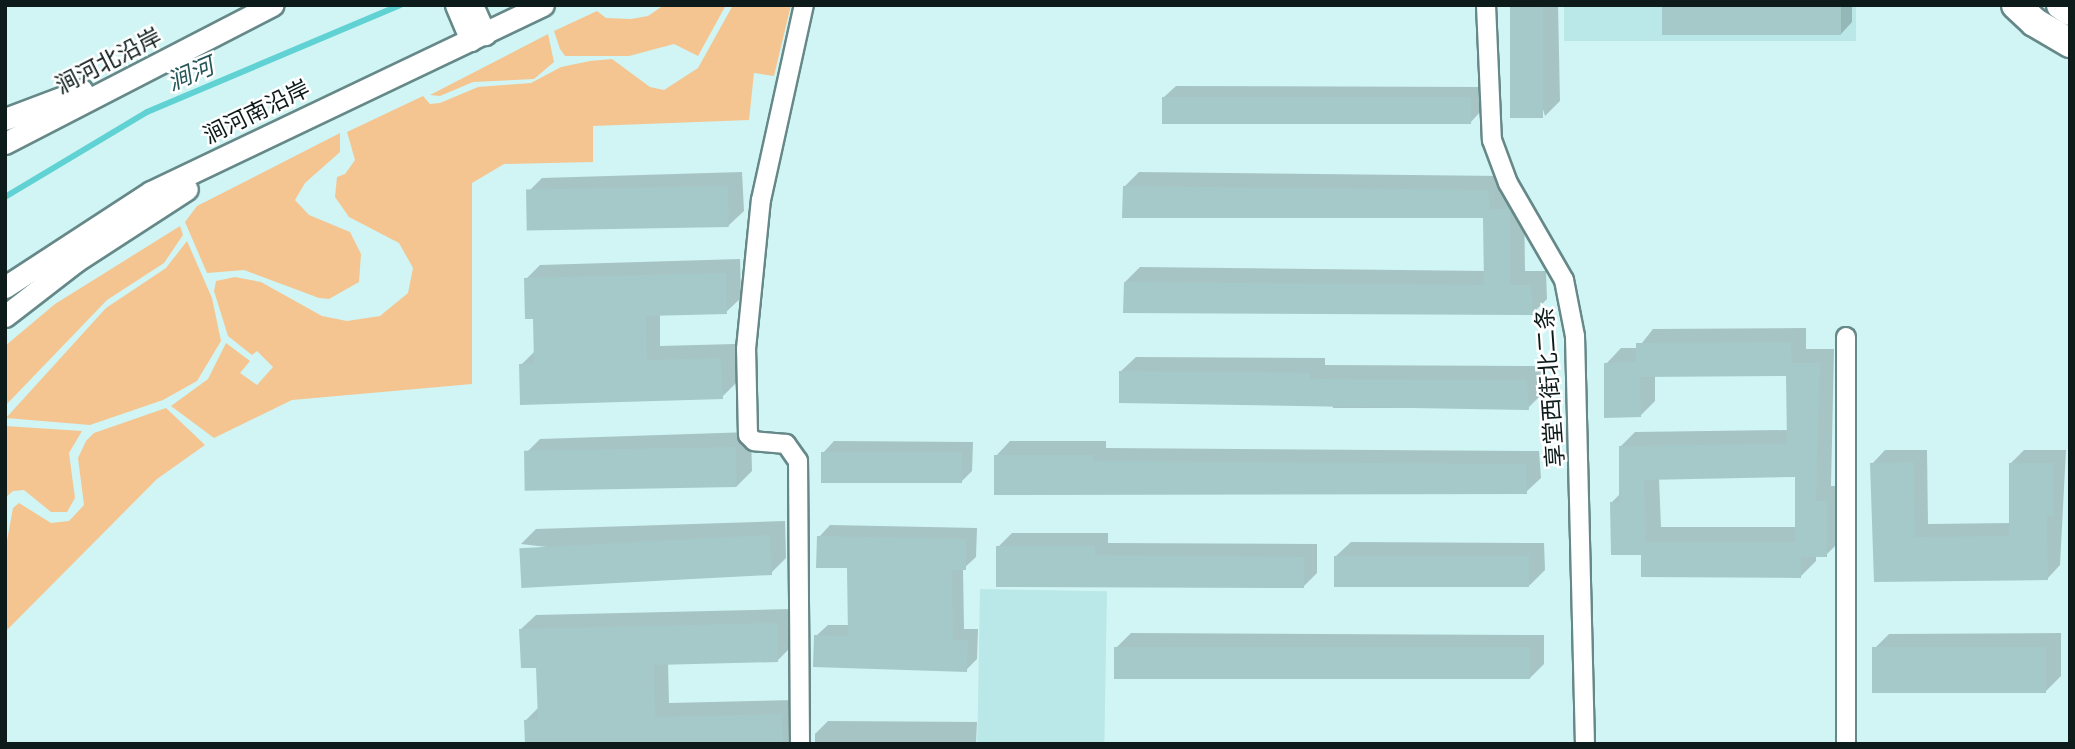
<!DOCTYPE html>
<html>
<head>
<meta charset="utf-8">
<style>
	body { margin:0 }
	#map { position:relative; width:2075px; height:749px; overflow:hidden; background:#d0f5f4; font-family:Lato,"Noto Sans SC",sans-serif }
	div>[style] { position:absolute }
	.built>* { inset:0; background:#bae7e7; transform-origin:0 0 }
	.green>* { inset:0; background:#f5c591 }
	.shadow>* { inset:0; background:#0003 }
	.stream>* { height:6px; margin:-3px; padding:0 3px; transform-origin:3px; border-radius:3px; background:#60d2d3 }
	.building>* { inset:0; background:#a5c9c9; transform-origin:0 0 }
	.roads { filter:drop-shadow(2px 0 #688) drop-shadow(-2px 0 #688) drop-shadow(0 2px #688) drop-shadow(0 -2px #688) }
	.minor>* { height:18px; margin:-9px; padding:0 9px; transform-origin:9px; border-radius:9px; background:#fff }
	.tertiary>* { height:21px; margin:-10.5px; padding:0 10.5px; transform-origin:10.5px; border-radius:10.5px; background:#fff }
	.trunk>* { height:28px; margin:-14px; padding:0 14px; transform-origin:14px; border-radius:14px; background:#fff }
	span { translate:-50% -50%; white-space:nowrap; text-align:center; line-height:1.15; -webkit-text-stroke:5px #fff; paint-order:stroke }
	.street-label { font-size:23px; color:#0e1b1b }
	.water-label { font-size:24px; color:#265758; font-style:italic }
	.frame { position:absolute; inset:0; border:7px solid #0e1b1b; pointer-events:none }
</style>
</head>
<body>
<div id="map">
	<div class="built">
		<div style="left:1564px;top:5px;width:292px;height:36px"></div>
		<div style="left:980px;top:589px;width:127px;height:155px;rotate:1deg"></div>
	</div>
	<div class="green">
		<div style="clip-path:polygon(664px 5px,726px 5px,698px 56px,674px 44px,629px 56px,565px 56px,560px 49px,554px 31px,597px 11px,606px 18px,631px 19px,648px 16px)"></div>
		<div style="clip-path:polygon(733px 5px,791px 5px,774px 76px,754px 73px,749px 120px,593px 126px,593px 162px,504px 164px,472px 183px,472px 384px,292px 400px,214px 438px,171px 406px,208px 379px,226px 343px,250px 361px,240px 373px,257px 385px,273px 367px,257px 351px,252px 355px,228px 336px,214px 291px,216px 281px,235px 277px,261px 282px,322px 316px,347px 321px,380px 316px,408px 293px,413px 268px,399px 243px,349px 217px,335px 197px,337px 177px,345px 174px,355px 160px,347px 132px,423px 96px,430px 104px,440px 103px,478px 87px,531px 83px,561px 67px,590px 61px,612px 59px,650px 87px,664px 90px,698px 68px)"></div>
		<div style="clip-path:polygon(548px 34px,554px 62px,534px 79px,473px 82px,440px 96px,430px 95px)"></div>
		<div style="clip-path:polygon(340px 133px,340px 152px,305px 183px,295px 200px,309px 215px,350px 232px,361px 254px,359px 282px,329px 299px,319px 298px,244px 270px,207px 273px,185px 222px,197px 206px)"></div>
		<div style="clip-path:polygon(180px 226px,183px 235px,164px 263px,107px 300px,5px 406px,5px 346px,55px 304px)"></div>
		<div style="clip-path:polygon(187px 241px,212px 298px,221px 341px,197px 381px,163px 400px,90px 425px,6px 418px,106px 308px,166px 268px)"></div>
		<div style="clip-path:polygon(166px 408px,205px 445px,157px 479px,5px 632px,5px 552px,13px 508px,19px 503px,51px 523px,69px 521px,84px 505px,78px 458px,86px 441px,94px 433px)"></div>
		<div style="clip-path:polygon(5px 426px,82px 431px,69px 453px,75px 498px,67px 512px,51px 512px,24px 490px,13px 491px,5px 498px)"></div>
	</div>
	<div class="shadow">
		<div style="clip-path:polygon(1512px 5px,1558px 5px,1560px 101px,1545px 116px)"></div>
		<div style="clip-path:polygon(1666px 5px,1852px 5px,1852px 22px,1841px 34px,1663px 8px)"></div>
		<div style="clip-path:polygon(1176px 86px,1481px 87px,1481px 111px,1470px 123px,1164px 97px)"></div>
		<div style="clip-path:polygon(742px 172px,744px 211px,728px 226px,527px 193px,542px 178px)"></div>
		<div style="clip-path:polygon(1139px 172px,1503px 176px,1504px 195px,1524px 195px,1525px 271px,1546px 271px,1547px 299px,1532px 314px,1125px 282px,1140px 267px,1486px 271px,1485px 216px,1124px 187px)"></div>
		<div style="clip-path:polygon(740px 259px,741px 298px,726px 312px,660px 314px,660px 346px,735px 344px,736px 383px,722px 397px,521px 365px,536px 350px,535px 317px,526px 279px,540px 265px)"></div>
		<div style="clip-path:polygon(evenodd,1806px 328px,1806px 349px,1834px 349px,1831px 486px,1842px 486px,1841px 540px,1826px 555px,1816px 555px,1816px 561px,1801px 576px,1643px 553px,1611px 503px,1621px 493px,1620px 447px,1635px 432px,1788px 430px,1788px 374px,1655px 376px,1655px 401px,1640px 416px,1606px 364px,1621px 348px,1638px 348px,1653px 329px,1806px 328px,1797px 475px,1796px 527px,1661px 527px,1659px 478px,1797px 475px)"></div>
		<div style="clip-path:polygon(1136px 357px,1325px 358px,1325px 365px,1542px 366px,1543px 393px,1528px 408px,1333px 408px,1333px 403px,1120px 372px)"></div>
		<div style="clip-path:polygon(751px 432px,752px 471px,737px 486px,525px 454px,540px 439px)"></div>
		<div style="clip-path:polygon(834px 441px,973px 442px,972px 471px,961px 482px,823px 453px)"></div>
		<div style="clip-path:polygon(1010px 441px,1106px 441px,1106px 448px,1539px 451px,1541px 478px,1526px 492px,996px 456px)"></div>
		<div style="clip-path:polygon(1885px 450px,1927px 450px,1928px 524px,2011px 523px,2010px 464px,2024px 450px,2066px 450px,2060px 565px,2047px 579px,1876px 580px,1872px 464px)"></div>
		<div style="clip-path:polygon(785px 521px,786px 558px,771px 573px,521px 544px,536px 529px)"></div>
		<div style="clip-path:polygon(830px 525px,977px 528px,976px 557px,963px 569px,964px 629px,978px 629px,977px 659px,966px 670px,816px 636px,828px 625px,850px 625px,849px 567px,819px 537px)"></div>
		<div style="clip-path:polygon(1012px 533px,1108px 533px,1108px 543px,1317px 544px,1317px 573px,1303px 587px,998px 547px)"></div>
		<div style="clip-path:polygon(1351px 542px,1544px 543px,1545px 570px,1530px 585px,1335px 557px)"></div>
		<div style="clip-path:polygon(792px 609px,792px 646px,778px 660px,668px 663px,669px 703px,796px 700px,797px 737px,790px 744px,526px 744px,526px 720px,539px 707px,538px 666px,521px 629px,536px 615px)"></div>
		<div style="clip-path:polygon(1131px 633px,1544px 635px,1544px 664px,1529px 679px,1116px 648px)"></div>
		<div style="clip-path:polygon(2061px 633px,2061px 676px,2046px 691px,1874px 649px,1889px 634px)"></div>
		<div style="clip-path:polygon(828px 721px,977px 722px,976px 744px,815px 744px,815px 734px)"></div>
	</div>
	<div class="stream">
		<div style="left:5px;top:197px;width:165px;rotate:-30.9deg"></div>
		<div style="left:147px;top:112px;width:275px;rotate:-22.9deg"></div>
	</div>
	<div class="building">
		<div style="left:1510px;top:5px;width:33px;height:113px"></div>
		<div style="left:1841px;top:5px;width:30px;height:179px;rotate:90deg"></div>
		<div style="left:1162px;top:97px;width:309px;height:27px"></div>
		<div style="left:728px;top:186px;width:41px;height:202px;rotate:89deg"></div>
		<div style="clip-path:polygon(1123px 186px,1489px 190px,1490px 209px,1510px 209px,1510px 285px,1531px 285px,1533px 315px,1123px 313px,1124px 282px,1484px 285px,1483px 218px,1122px 218px)"></div>
		<div style="clip-path:polygon(726px 273px,727px 314px,646px 316px,647px 360px,721px 358px,723px 399px,520px 405px,519px 364px,534px 363px,533px 319px,525px 319px,524px 278px)"></div>
		<div style="clip-path:polygon(evenodd,1791px 342px,1792px 363px,1820px 363px,1816px 501px,1827px 501px,1827px 557px,1801px 557px,1801px 578px,1641px 577px,1641px 555px,1611px 555px,1610px 502px,1619px 502px,1619px 446px,1787px 444px,1786px 376px,1640px 377px,1641px 417px,1604px 418px,1604px 363px,1636px 362px,1636px 343px,1791px 342px,1795px 477px,1795px 542px,1646px 542px,1644px 480px,1795px 477px)"></div>
		<div style="clip-path:polygon(1119px 371px,1310px 373px,1310px 379px,1527px 380px,1529px 410px,1119px 403px)"></div>
		<div style="left:736px;top:447px;width:40px;height:212px;rotate:89deg"></div>
		<div style="left:821px;top:452px;width:141px;height:31px"></div>
		<div style="clip-path:polygon(994px 455px,1093px 455px,1093px 461px,1526px 464px,1527px 494px,994px 495px)"></div>
		<div style="clip-path:polygon(1914px 462px,1915px 537px,2009px 536px,2009px 463px,2053px 463px,2053px 516px,2047px 516px,2048px 580px,1874px 582px,1870px 463px)"></div>
		<div style="left:770px;top:535px;width:40px;height:251px;rotate:87deg"></div>
		<div style="clip-path:polygon(817px 536px,966px 539px,966px 570px,952px 570px,953px 640px,968px 640px,967px 672px,813px 667px,814px 635px,848px 636px,847px 568px,816px 568px)"></div>
		<div style="clip-path:polygon(996px 546px,1095px 546px,1095px 555px,1304px 557px,1304px 588px,996px 587px)"></div>
		<div style="left:1334px;top:556px;width:195px;height:31px"></div>
		<div style="clip-path:polygon(778px 623px,778px 662px,654px 665px,655px 717px,782px 714px,783px 744px,525px 744px,524px 720px,538px 719px,536px 668px,521px 668px,519px 629px)"></div>
		<div style="left:1114px;top:647px;width:416px;height:32px"></div>
		<div style="left:2046px;top:647px;width:46px;height:174px;rotate:90deg"></div>
	</div>
	<div class="roads">
		<div class="minor">
			<div style="left:1486px;top:5px;width:135px;rotate:87.5deg"></div>
			<div style="left:1492px;top:140px;width:46px;rotate:69.6deg"></div>
			<div style="left:1508px;top:183px;width:112px;rotate:60deg"></div>
			<div style="left:1564px;top:280px;width:57px;rotate:78.9deg"></div>
			<div style="left:1575px;top:336px;width:408px;rotate:88.6deg"></div>
			<div style="left:800px;top:744px;width:283px;rotate:-90.4deg"></div>
			<div style="left:798px;top:461px;width:21px;rotate:-125deg"></div>
			<div style="left:786px;top:444px;width:32px;rotate:-175deg"></div>
			<div style="left:754px;top:441px;width:8px;rotate:-135deg"></div>
			<div style="left:748px;top:435px;width:86px;rotate:-91.3deg"></div>
			<div style="left:746px;top:349px;width:150px;rotate:-84.3deg"></div>
			<div style="left:761px;top:200px;width:200px;rotate:-77.6deg"></div>
			<div style="left:1846px;top:744px;width:407px;rotate:-90deg"></div>
		</div>
		<div class="tertiary">
			<div style="left:456px;top:5px;width:38px;rotate:67deg"></div>
			<div style="left:472px;top:5px;width:32px;rotate:66deg"></div>
			<div style="left:5px;top:119px;width:82px;rotate:-20.6deg"></div>
			<div style="left:5px;top:143px;width:301px;rotate:-27.3deg"></div>
			<div style="left:5px;top:287px;width:174px;rotate:-33.1deg"></div>
			<div style="left:151px;top:192px;width:434px;rotate:-25.5deg"></div>
			<div style="left:5px;top:316px;width:90px;rotate:-37.8deg"></div>
			<div style="left:76px;top:261px;width:132px;rotate:-33deg"></div>
		</div>
		<div class="trunk">
			<div style="left:2016px;top:5px;width:25px;rotate:43deg"></div>
			<div style="left:2034px;top:22px;width:42px;rotate:30.3deg"></div>
			<div style="left:2061px;top:5px;width:11px;rotate:34deg"></div>
		</div>
	</div>
	<div class="street-label">
		<span style="left:108px;top:60px;rotate:-27deg">涧河北沿岸</span>
		<span style="left:256px;top:111px;rotate:-26deg">涧河南沿岸</span>
		<span style="left:1549px;top:387px;rotate:-94deg">享堂西街北二条</span>
	</div>
	<div class="water-label">
		<span style="left:190px;top:73px;rotate:-23deg">涧河</span>
	</div>
	<div class="frame"></div>
</div>
</body>
</html>
